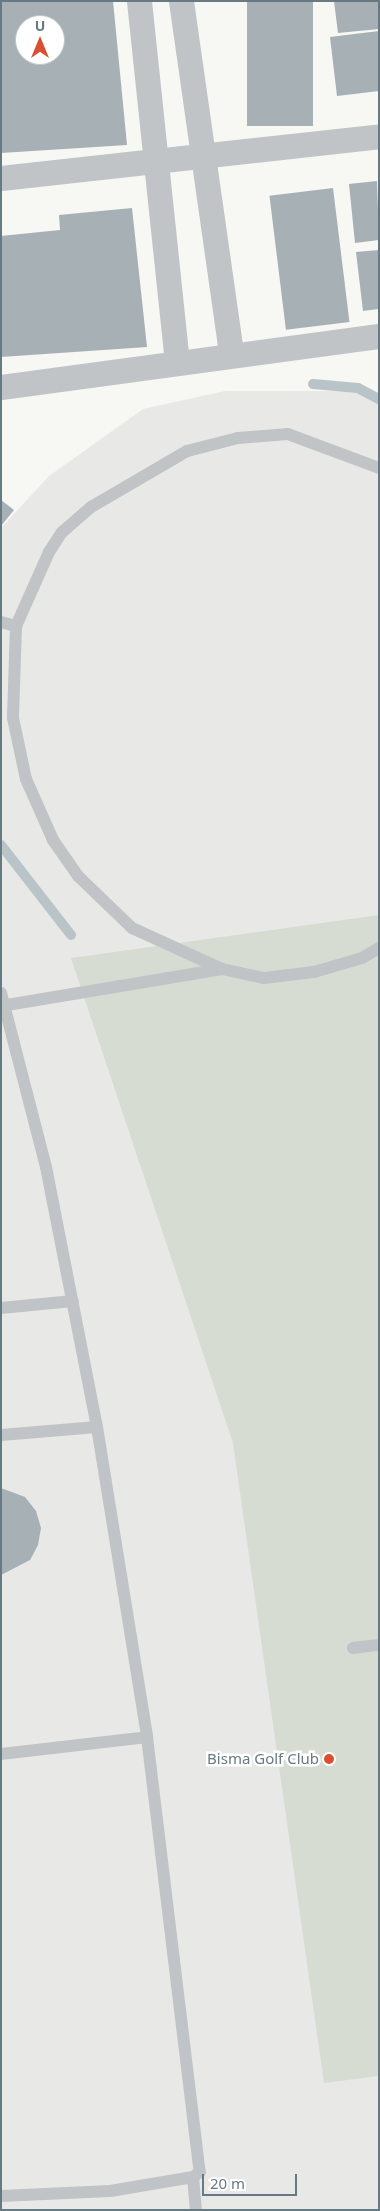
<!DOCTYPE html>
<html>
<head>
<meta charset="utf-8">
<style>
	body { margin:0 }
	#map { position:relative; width:380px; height:2211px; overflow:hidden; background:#f7f7f4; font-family:"Noto Sans",sans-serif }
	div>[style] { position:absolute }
	.built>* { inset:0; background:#e8e8e7 }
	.green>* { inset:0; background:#d7dcd3 }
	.stream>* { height:10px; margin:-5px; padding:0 5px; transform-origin:5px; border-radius:5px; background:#b8c4c7 }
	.building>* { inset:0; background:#a7b0b4; transform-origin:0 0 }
	.service>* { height:12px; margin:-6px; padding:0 6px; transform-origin:6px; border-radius:6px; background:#c0c4c7 }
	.minor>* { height:25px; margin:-12.5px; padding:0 12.5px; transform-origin:12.5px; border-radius:12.5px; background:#c0c4c7 }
	.dots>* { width:14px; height:14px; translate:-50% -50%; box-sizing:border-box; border:2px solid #fff; border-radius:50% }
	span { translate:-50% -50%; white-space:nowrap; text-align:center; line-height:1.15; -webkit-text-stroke:5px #fff; paint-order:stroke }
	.poi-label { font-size:15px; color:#677983 }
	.right { translate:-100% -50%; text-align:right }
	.frame { position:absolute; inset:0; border:2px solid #677983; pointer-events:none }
	.north { position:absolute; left:15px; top:15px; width:50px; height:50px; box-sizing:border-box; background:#fff; border:1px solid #c2c9cd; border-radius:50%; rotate:0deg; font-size:14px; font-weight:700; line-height:20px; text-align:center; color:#677983 }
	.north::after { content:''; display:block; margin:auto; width:18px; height:22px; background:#da4e31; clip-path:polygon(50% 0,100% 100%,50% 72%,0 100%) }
	.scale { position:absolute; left:202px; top:2174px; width:95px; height:22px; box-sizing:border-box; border:2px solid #677983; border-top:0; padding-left:6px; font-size:15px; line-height:18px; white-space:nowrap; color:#677983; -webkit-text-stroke:4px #fff; paint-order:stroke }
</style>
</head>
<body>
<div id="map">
	<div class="built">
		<div style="clip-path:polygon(225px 391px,365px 391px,379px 399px,379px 2210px,1px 2210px,1px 528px,49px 476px,143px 409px)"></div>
	</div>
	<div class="green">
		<div style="clip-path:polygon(379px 915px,379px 2076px,324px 2083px,233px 1443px,71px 958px)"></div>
	</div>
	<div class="stream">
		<div style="left:313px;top:384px;width:45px;rotate:5.1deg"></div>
		<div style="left:358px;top:388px;width:24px;rotate:28deg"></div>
		<div style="left:1px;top:845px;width:114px;rotate:52.1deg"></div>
	</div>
	<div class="building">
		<div style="clip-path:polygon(evenodd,1px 1px,113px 1px,127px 145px,1px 153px,1px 1px,25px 25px,55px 25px,55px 55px,25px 55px,25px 25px)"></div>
		<div style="left:247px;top:1px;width:66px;height:125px"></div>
		<div style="clip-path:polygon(334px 1px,379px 1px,379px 29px,338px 33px)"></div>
		<div style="clip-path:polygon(379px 31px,379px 91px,337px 96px,330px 37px)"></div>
		<div style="clip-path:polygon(377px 181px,379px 240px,355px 243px,349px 184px)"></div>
		<div style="left:333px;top:188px;width:135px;height:64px;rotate:83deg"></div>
		<div style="clip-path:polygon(132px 208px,147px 347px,1px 357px,1px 236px,60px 230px,59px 215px)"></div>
		<div style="clip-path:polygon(379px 250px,379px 309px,363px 311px,356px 252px)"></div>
		<div style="clip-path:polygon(1px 500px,14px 510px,1px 526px)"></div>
		<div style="clip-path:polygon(1px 1488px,25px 1497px,36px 1511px,41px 1528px,38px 1545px,30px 1560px,1px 1575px)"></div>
	</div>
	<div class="service">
		<div style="left:379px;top:468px;width:97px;rotate:-159.5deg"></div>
		<div style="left:288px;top:434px;width:50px;rotate:175.4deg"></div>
		<div style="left:238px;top:438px;width:53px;rotate:165.7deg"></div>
		<div style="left:187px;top:451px;width:111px;rotate:149.7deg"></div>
		<div style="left:91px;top:507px;width:38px;rotate:139deg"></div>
		<div style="left:62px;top:532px;width:24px;rotate:123deg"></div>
		<div style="left:49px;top:552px;width:81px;rotate:114deg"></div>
		<div style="left:16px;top:626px;width:92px;rotate:91.9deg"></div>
		<div style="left:13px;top:718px;width:62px;rotate:78deg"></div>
		<div style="left:26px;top:779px;width:67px;rotate:66.1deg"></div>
		<div style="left:53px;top:840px;width:44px;rotate:55.2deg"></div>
		<div style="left:78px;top:876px;width:75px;rotate:43.9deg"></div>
		<div style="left:132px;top:928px;width:99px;rotate:24.5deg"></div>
		<div style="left:222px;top:969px;width:43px;rotate:12.1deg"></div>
		<div style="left:264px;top:978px;width:50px;rotate:-6.8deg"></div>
		<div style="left:314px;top:972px;width:50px;rotate:-16.3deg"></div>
		<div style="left:362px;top:958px;width:20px;rotate:-30deg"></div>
		<div style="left:1px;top:622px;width:16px;rotate:15deg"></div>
		<div style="left:1px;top:993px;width:180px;rotate:75.5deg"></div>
		<div style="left:46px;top:1167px;width:265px;rotate:78.9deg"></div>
		<div style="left:97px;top:1427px;width:314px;rotate:80.8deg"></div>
		<div style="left:147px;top:1737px;width:438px;rotate:83.1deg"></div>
		<div style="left:200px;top:2172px;width:9px;rotate:144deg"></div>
		<div style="left:193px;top:2177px;width:84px;rotate:170.4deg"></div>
		<div style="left:110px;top:2191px;width:109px;rotate:177.4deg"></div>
		<div style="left:7px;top:1005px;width:218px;rotate:-9.5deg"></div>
		<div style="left:1px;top:1308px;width:72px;rotate:-5.6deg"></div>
		<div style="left:1px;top:1435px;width:96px;rotate:-4.8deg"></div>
		<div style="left:353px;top:1648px;width:26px;rotate:-7deg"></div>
		<div style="left:1px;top:1754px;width:147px;rotate:-6.6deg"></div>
		<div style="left:193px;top:2177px;width:33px;rotate:85deg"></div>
	</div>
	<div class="minor">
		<div style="left:139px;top:1px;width:362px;rotate:84deg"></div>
		<div style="left:181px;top:1px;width:357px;rotate:81.9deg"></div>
		<div style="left:1px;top:178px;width:380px;rotate:-6.3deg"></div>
		<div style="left:1px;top:387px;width:381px;rotate:-7.7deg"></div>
	</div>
	<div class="dots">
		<div style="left:329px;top:1759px;background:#da4e31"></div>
	</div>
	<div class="poi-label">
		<span class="right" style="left:319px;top:1759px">Bisma Golf Club</span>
	</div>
	<div class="frame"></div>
	<div class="north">U</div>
	<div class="scale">20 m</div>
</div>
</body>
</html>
